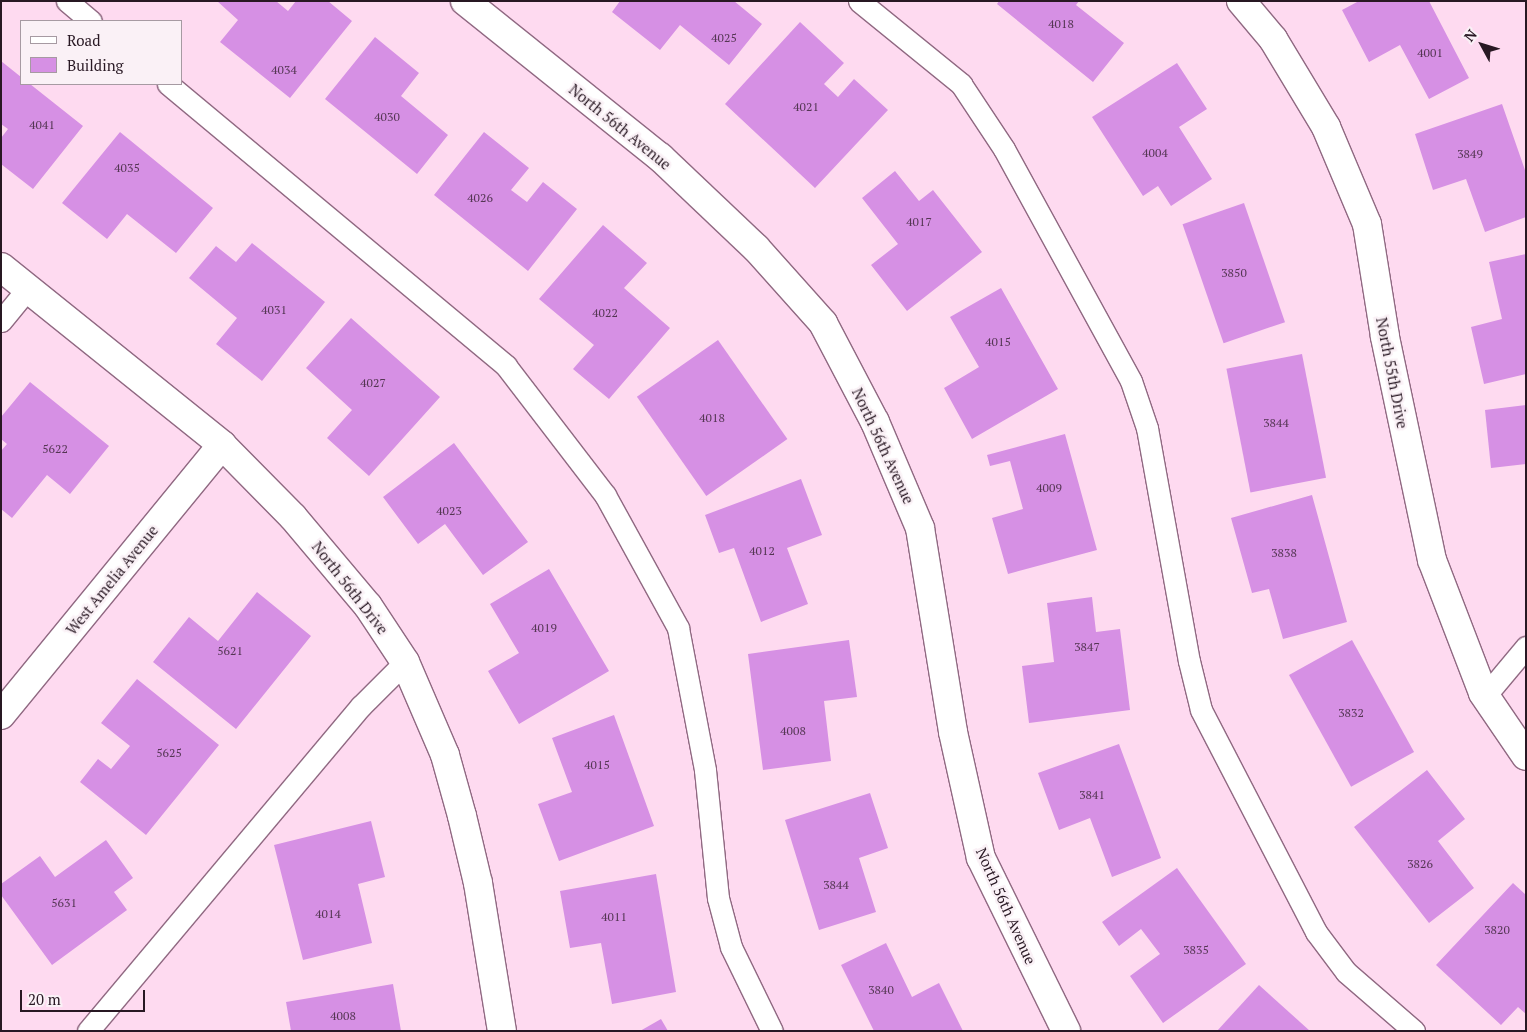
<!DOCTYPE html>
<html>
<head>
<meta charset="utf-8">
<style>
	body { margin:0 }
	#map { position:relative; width:1527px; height:1032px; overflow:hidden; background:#fedaf0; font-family:"PT Serif",serif }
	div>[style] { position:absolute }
	.building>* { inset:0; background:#d690e4; transform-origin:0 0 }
	.roads { filter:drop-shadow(1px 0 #906982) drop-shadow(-1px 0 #906982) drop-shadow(0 1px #906982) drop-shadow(0 -1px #906982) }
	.service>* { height:21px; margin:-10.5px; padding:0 10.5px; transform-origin:10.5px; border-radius:10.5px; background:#fff }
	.minor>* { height:28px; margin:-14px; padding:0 14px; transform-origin:14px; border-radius:14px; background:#fff }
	span { translate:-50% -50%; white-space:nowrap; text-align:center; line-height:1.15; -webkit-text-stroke:5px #faf1f6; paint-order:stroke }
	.number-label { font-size:12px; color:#543653 }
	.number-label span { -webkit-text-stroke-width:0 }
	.street-label { font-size:15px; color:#281823 }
	.frame { position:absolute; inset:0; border:2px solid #281823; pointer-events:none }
	.legend { position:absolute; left:20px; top:20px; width:162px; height:65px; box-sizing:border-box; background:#faf1f6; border:1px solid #a69aa2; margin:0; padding:6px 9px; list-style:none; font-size:15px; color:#281823 }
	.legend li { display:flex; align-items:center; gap:10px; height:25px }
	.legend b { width:25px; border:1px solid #a69aa2 }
	.north { position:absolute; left:1457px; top:20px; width:50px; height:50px; -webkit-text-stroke:4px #faf1f6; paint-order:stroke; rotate:309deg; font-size:14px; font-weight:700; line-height:20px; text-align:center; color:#281823 }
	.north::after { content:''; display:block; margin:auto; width:18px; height:22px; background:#281823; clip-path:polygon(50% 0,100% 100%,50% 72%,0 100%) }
	.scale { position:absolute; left:20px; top:990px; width:125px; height:22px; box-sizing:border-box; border:2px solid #281823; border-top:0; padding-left:6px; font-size:15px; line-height:18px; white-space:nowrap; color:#281823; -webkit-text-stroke:4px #faf1f6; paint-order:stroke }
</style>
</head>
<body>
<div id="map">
	<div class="building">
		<div style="clip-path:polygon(217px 1px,276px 1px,288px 11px,296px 1px,328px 1px,352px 21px,290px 98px,220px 42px,238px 20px)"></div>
		<div style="clip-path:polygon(620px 1px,734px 1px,762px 24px,729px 65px,680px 25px,660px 50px,612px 12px)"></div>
		<div style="clip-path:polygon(999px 1px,1079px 1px,1076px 5px,1124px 43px,1093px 82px,997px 4px)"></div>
		<div style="clip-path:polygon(1359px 1px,1429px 1px,1469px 78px,1429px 99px,1400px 45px,1369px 62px,1342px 10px)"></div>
		<div style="clip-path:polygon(800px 22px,844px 63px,824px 84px,838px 97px,854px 79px,888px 110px,815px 188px,725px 104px)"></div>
		<div style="clip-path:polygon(375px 37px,419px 73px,401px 96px,448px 135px,417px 174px,325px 99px)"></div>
		<div style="clip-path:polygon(1px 61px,21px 77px,21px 84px,30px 84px,83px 126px,33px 189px,1px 164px,1px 138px,8px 129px,1px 124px)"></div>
		<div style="clip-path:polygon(1177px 63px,1207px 109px,1179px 127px,1212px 179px,1171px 206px,1158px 186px,1143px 196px,1092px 117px)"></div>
		<div style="clip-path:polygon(1502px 104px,1526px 173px,1526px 217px,1485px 232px,1466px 179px,1433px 190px,1415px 134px)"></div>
		<div style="clip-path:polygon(120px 132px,213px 208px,176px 253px,127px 214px,107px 239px,62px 203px)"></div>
		<div style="clip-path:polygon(484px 132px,529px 168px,511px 190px,527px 202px,543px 182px,577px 209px,528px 271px,434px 195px)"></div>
		<div style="clip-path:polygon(895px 171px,919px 201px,933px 190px,982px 252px,907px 311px,871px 265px,898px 244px,862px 198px)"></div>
		<div style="left:1244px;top:203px;width:126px;height:65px;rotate:71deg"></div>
		<div style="clip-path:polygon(603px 225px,647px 263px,624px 288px,670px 328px,609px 399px,573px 369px,594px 345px,539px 299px)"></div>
		<div style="clip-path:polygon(252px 243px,325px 302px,262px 381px,216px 344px,237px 318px,189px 278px,216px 246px,236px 262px)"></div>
		<div style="clip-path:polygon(1526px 254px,1526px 374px,1484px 384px,1471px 327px,1502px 319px,1489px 262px)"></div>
		<div style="clip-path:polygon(1001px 288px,1058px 389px,972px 439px,944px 388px,979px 367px,950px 317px)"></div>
		<div style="clip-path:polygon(351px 318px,440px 397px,369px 476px,327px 438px,352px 410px,306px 368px)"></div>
		<div style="left:718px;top:340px;width:121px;height:99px;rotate:55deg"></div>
		<div style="left:1302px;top:354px;width:126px;height:77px;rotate:79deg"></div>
		<div style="clip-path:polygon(30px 382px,109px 446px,70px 494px,47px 475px,12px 518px,1px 509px,1px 451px,7px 444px,1px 439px,1px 417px)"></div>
		<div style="clip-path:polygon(1526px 405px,1526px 464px,1491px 468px,1485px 410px)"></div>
		<div style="clip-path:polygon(1065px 434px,1097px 550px,1008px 574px,992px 518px,1023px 509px,1010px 461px,990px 466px,987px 455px)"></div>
		<div style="clip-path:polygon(454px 443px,528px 542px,483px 575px,445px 524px,418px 544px,383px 497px)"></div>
		<div style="clip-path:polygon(801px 479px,822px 535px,787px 548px,808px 604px,761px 622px,734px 548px,719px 553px,705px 515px)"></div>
		<div style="clip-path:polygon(1312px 495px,1347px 622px,1283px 639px,1269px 589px,1252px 593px,1231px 518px)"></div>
		<div style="clip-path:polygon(549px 569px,609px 671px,519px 724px,488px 671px,519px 653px,490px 604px)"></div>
		<div style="clip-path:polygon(257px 592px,311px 636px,236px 729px,153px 662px,189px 617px,218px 641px)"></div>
		<div style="clip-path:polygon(1092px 597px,1096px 632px,1120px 629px,1130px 710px,1029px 723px,1022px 666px,1054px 662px,1047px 603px)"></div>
		<div style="clip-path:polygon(849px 640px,857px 697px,824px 701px,831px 761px,763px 770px,748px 654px)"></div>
		<div style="left:1352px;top:640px;width:128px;height:72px;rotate:61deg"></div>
		<div style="clip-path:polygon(137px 679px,219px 745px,146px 835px,80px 782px,98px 759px,111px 769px,130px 746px,101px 723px)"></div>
		<div style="clip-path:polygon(614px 715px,654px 826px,559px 861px,538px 804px,572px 792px,552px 738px)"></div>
		<div style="clip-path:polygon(1119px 744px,1161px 858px,1112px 877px,1090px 818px,1059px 830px,1038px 773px)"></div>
		<div style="clip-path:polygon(1427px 770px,1465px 819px,1438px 841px,1474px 888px,1429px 923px,1354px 827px)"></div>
		<div style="clip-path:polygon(870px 793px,888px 848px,859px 858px,876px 912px,819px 930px,785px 820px)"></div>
		<div style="clip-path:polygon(371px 821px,385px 877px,358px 884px,372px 943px,303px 960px,274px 845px)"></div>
		<div style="clip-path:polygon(106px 840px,133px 878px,114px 892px,127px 910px,52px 965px,1px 895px,1px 884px,40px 856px,55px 877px)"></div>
		<div style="clip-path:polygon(1177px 868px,1246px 964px,1163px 1023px,1130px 976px,1160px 954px,1141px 929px,1119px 946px,1102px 922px)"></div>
		<div style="clip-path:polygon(656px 874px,676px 992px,612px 1004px,601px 943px,570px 948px,560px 891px)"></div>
		<div style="clip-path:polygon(1513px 883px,1526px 895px,1526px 1014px,1518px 1007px,1501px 1025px,1436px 965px)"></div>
		<div style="clip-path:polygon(886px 943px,912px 997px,939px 983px,963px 1031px,874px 1031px,841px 965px)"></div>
		<div style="clip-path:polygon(393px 984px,401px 1031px,291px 1031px,286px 1002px)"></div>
		<div style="clip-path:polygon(1259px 985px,1310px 1031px,1217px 1031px)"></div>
		<div style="clip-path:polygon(661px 1019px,668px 1031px,640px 1031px)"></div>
	</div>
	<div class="roads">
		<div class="service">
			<div style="left:67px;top:1px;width:31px;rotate:40deg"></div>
			<div style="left:859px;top:1px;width:132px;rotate:39.1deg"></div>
			<div style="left:961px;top:84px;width:78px;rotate:56.5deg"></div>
			<div style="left:1004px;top:149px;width:264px;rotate:61.3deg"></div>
			<div style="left:1131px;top:381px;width:50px;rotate:71.2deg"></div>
			<div style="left:1147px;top:428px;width:237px;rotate:79.8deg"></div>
			<div style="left:1189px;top:661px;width:50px;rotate:76.2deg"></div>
			<div style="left:1201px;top:710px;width:250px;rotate:62.6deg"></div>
			<div style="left:1316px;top:932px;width:50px;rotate:53.1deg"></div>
			<div style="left:1346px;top:972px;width:90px;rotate:40.9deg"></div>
			<div style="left:168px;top:84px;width:440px;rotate:39.8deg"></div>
			<div style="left:506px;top:366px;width:163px;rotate:52.5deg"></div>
			<div style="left:605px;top:495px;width:152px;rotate:61.2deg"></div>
			<div style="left:678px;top:628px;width:145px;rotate:79.2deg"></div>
			<div style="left:705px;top:770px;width:129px;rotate:84.2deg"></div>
			<div style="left:718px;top:898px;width:51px;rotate:75.1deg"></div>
			<div style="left:731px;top:947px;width:93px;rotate:64deg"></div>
			<div style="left:1px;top:321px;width:43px;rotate:-50.7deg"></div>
			<div style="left:1485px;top:696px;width:64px;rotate:-50.1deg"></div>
			<div style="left:88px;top:1031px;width:424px;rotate:-50deg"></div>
			<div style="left:361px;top:706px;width:62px;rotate:-45deg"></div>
		</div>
		<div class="minor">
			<div style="left:465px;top:1px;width:250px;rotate:38.7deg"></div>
			<div style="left:660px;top:157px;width:132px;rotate:43.5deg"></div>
			<div style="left:756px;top:248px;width:101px;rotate:48.2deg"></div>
			<div style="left:823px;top:323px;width:112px;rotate:62.3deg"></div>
			<div style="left:875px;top:422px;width:115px;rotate:67deg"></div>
			<div style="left:920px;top:528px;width:207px;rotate:80.8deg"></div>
			<div style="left:953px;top:732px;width:129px;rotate:77.5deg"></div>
			<div style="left:981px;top:858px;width:193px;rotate:63.8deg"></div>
			<div style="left:1241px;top:1px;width:50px;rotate:49.9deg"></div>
			<div style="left:1273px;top:39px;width:103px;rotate:58.9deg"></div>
			<div style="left:1326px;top:127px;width:105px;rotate:67.1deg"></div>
			<div style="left:1367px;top:224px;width:114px;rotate:80.9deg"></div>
			<div style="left:1385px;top:337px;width:228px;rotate:78.1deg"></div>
			<div style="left:1432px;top:560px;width:142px;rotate:69deg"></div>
			<div style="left:1483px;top:693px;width:76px;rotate:55.7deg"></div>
			<div style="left:1px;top:267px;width:284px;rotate:38.8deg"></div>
			<div style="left:222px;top:445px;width:101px;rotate:45.4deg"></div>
			<div style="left:293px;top:517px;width:116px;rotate:49.9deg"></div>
			<div style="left:368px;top:606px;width:67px;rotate:56.5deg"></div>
			<div style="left:405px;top:662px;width:101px;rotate:66.7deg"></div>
			<div style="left:445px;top:755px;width:63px;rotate:74.4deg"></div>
			<div style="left:462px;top:816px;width:69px;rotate:76.6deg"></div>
			<div style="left:478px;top:883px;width:150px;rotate:80.8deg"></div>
			<div style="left:1px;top:715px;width:349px;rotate:-50.7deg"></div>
		</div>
	</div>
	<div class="number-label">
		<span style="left:1061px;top:24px">4018</span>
		<span style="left:724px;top:38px">4025</span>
		<span style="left:1430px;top:53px">4001</span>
		<span style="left:284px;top:70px">4034</span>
		<span style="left:806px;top:107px">4021</span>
		<span style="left:387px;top:117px">4030</span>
		<span style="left:42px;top:125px">4041</span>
		<span style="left:1155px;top:153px">4004</span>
		<span style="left:1470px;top:154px">3849</span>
		<span style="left:127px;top:168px">4035</span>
		<span style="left:480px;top:198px">4026</span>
		<span style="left:919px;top:222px">4017</span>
		<span style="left:1234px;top:273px">3850</span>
		<span style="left:274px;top:310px">4031</span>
		<span style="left:605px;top:313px">4022</span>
		<span style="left:998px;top:342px">4015</span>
		<span style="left:373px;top:383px">4027</span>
		<span style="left:712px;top:418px">4018</span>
		<span style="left:1276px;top:423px">3844</span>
		<span style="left:55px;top:449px">5622</span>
		<span style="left:1049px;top:488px">4009</span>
		<span style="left:449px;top:511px">4023</span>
		<span style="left:762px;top:551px">4012</span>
		<span style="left:1284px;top:553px">3838</span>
		<span style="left:544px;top:628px">4019</span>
		<span style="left:1087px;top:647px">3847</span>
		<span style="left:230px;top:651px">5621</span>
		<span style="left:1351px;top:713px">3832</span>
		<span style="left:793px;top:731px">4008</span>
		<span style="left:169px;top:753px">5625</span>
		<span style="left:597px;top:765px">4015</span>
		<span style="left:1092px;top:795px">3841</span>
		<span style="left:1420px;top:864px">3826</span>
		<span style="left:836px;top:885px">3844</span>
		<span style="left:64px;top:903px">5631</span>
		<span style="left:328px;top:914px">4014</span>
		<span style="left:614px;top:917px">4011</span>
		<span style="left:1497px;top:930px">3820</span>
		<span style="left:1196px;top:950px">3835</span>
		<span style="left:881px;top:990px">3840</span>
		<span style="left:343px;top:1016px">4008</span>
	</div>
	<div class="street-label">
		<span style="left:620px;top:127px;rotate:39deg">North 56th Avenue</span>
		<span style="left:1392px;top:373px;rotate:79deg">North 55th Drive</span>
		<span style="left:883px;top:446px;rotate:65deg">North 56th Avenue</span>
		<span style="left:112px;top:580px;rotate:-51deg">West Amelia Avenue</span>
		<span style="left:350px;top:588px;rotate:52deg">North 56th Drive</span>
		<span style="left:1006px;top:906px;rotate:66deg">North 56th Avenue</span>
	</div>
	<div class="frame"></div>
	<ul class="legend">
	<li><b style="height:6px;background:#fff"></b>Road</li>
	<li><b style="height:14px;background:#d690e4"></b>Building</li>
	</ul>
	<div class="north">N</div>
	<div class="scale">20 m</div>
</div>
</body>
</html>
